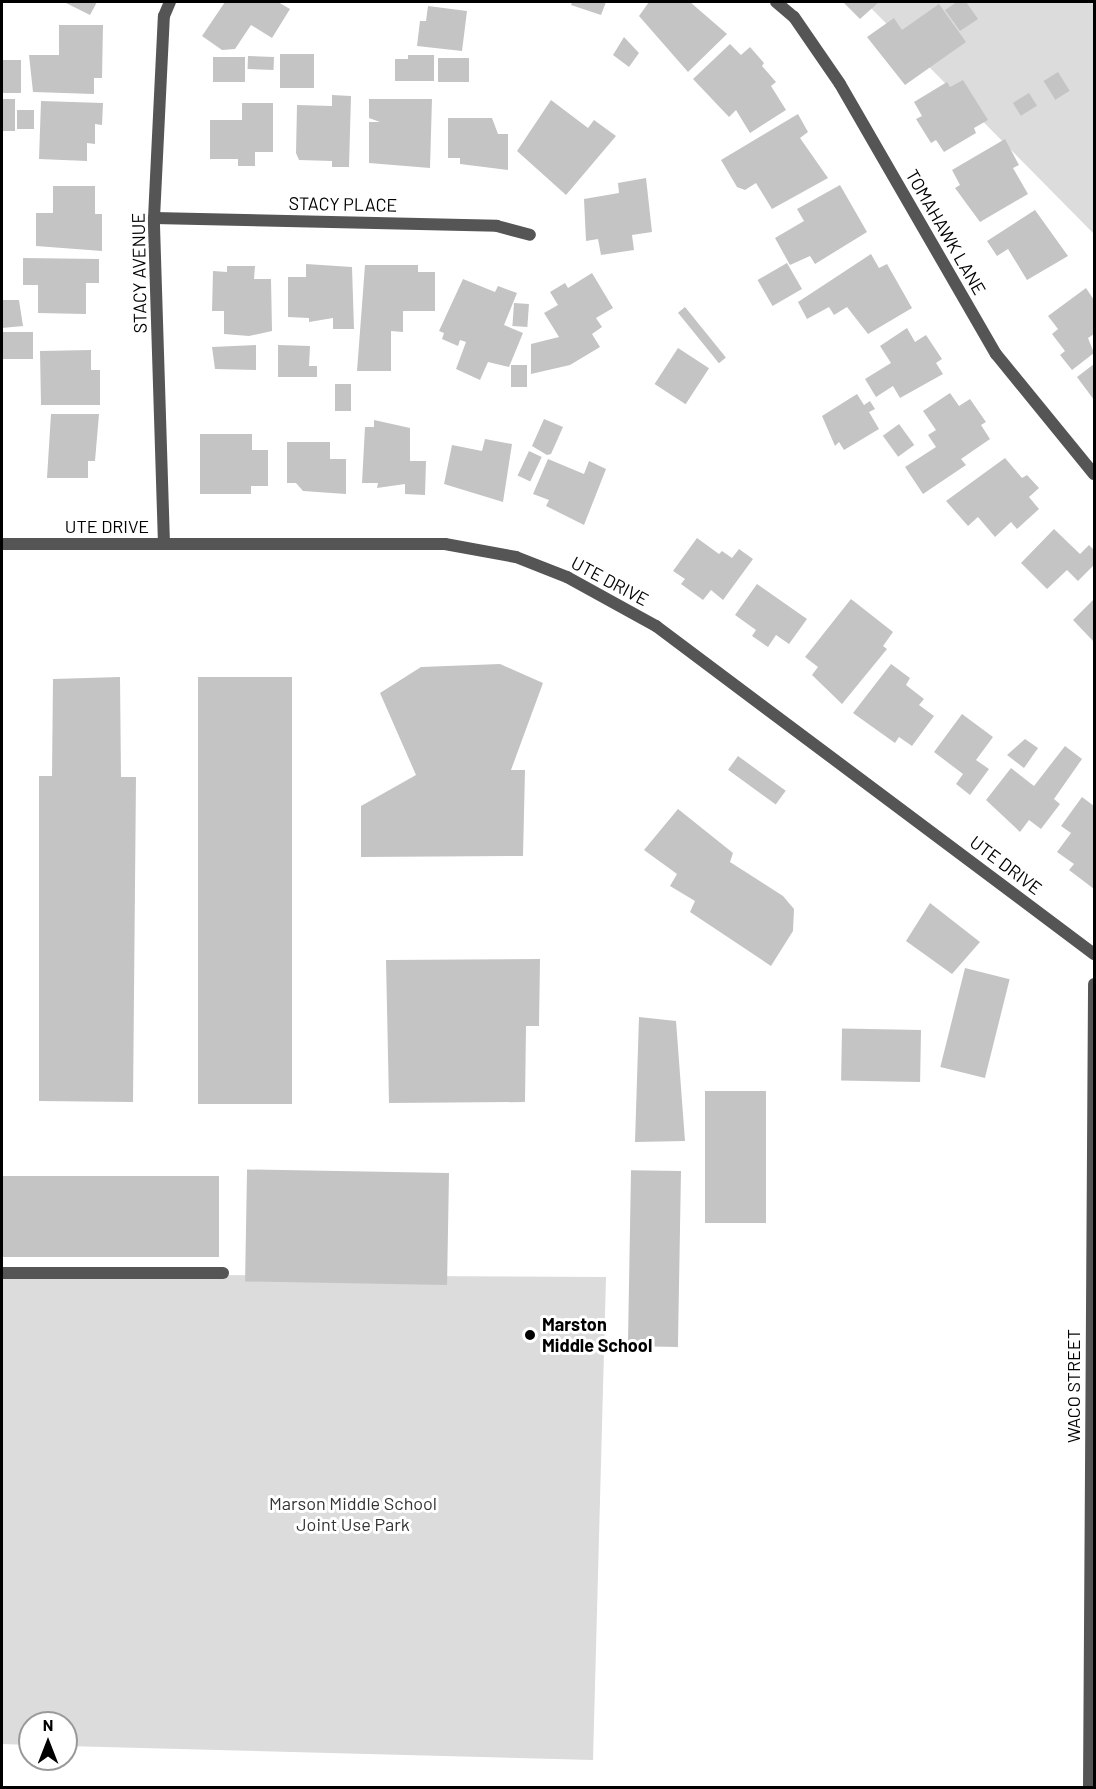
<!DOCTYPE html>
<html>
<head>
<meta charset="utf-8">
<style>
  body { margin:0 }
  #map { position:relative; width:1096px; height:1789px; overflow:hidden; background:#fff; font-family:Barlow,sans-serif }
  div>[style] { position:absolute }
  .green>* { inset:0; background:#dcdcdc }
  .building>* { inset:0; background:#c4c4c4; transform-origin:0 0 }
  .service>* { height:12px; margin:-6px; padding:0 6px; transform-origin:6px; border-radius:6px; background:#555 }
  .minor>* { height:12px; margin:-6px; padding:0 6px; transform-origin:6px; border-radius:6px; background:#555 }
  .tertiary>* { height:12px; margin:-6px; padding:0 6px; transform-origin:6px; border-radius:6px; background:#555 }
  .dots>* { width:16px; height:16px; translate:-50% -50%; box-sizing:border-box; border:3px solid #fff; border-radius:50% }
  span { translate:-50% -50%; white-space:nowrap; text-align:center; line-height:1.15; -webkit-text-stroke:6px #fff; paint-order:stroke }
  .street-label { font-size:18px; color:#000 }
  .poi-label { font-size:18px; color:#000; font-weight:700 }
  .left { translate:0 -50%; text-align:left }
  .park-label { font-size:18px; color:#333 }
  .frame { position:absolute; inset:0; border:3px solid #000; pointer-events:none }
  .north { position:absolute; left:18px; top:1711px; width:60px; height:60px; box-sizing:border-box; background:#fff; border:2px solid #999; border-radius:50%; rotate:0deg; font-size:16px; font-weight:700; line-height:24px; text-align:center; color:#000 }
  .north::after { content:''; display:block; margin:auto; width:21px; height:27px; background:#000; clip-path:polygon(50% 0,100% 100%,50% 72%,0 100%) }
</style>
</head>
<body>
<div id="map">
  <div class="green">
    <i style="clip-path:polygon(865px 2px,1094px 2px,1094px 234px)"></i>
    <i style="clip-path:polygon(2px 1274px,606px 1277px,593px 1760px,66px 1746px,66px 1723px,30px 1723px,30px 1745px,2px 1744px)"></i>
  </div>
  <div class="building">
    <i style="clip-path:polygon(64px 2px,97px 2px,90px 15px)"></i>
    <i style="clip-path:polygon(225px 2px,278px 2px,290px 9px,272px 38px,251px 25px,235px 49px,222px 50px,202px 36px)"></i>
    <i style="clip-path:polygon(572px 2px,606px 2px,601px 15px,571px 5px)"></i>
    <i style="clip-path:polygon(649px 2px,690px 2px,727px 34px,688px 72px,639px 16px)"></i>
    <i style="clip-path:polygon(843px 2px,879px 2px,860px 19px)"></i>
    <i style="clip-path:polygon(957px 2px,966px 2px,978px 19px,960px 31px,945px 10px)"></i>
    <i style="clip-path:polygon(939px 4px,966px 42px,905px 85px,867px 37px,894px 18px,902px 30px)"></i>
    <i style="clip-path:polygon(428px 6px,467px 11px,462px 51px,417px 46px,420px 21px,426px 21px)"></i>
    <i style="clip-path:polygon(59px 25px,103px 25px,102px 78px,94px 78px,94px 94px,33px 92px,29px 55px,59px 55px)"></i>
    <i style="clip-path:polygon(624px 37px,639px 53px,629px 67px,613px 55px)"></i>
    <i style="clip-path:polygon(730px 44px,741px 55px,750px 47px,764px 63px,762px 66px,776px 82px,771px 86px,786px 110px,750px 133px,736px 110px,729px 117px,693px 79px)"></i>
    <i style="left:280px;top:54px;width:34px;height:34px"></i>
    <i style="clip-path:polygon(408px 55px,434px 55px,434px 81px,395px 81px,395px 59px,408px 59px)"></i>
    <i style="left:248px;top:56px;width:26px;height:13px;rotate:2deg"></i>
    <i style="left:213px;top:57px;width:32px;height:25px"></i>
    <i style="left:438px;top:58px;width:31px;height:24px"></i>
    <i style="left:2px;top:60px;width:19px;height:33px"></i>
    <i style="left:1058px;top:72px;width:22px;height:17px;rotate:58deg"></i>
    <i style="clip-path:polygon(963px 80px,988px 120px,974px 128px,976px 133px,944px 152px,936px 140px,931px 143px,916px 119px,922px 116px,914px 102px,947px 82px,950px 87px)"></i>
    <i style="left:1029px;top:93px;width:15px;height:19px;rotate:58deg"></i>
    <i style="clip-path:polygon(332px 95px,351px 96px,349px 167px,332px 167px,332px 161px,299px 160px,296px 153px,297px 105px,332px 106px)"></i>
    <i style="left:2px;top:99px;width:13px;height:32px"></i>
    <i style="clip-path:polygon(369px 99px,432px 99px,430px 168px,369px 163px,369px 122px,380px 122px,369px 118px)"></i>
    <i style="clip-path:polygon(551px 100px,588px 128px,594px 120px,616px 136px,566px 195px,517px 151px)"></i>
    <i style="clip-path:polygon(41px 101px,103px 103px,102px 125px,95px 124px,95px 144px,87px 143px,87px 161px,39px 159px)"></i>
    <i style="clip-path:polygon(242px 103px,273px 103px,273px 152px,255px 152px,255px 166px,238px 166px,238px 159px,210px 159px,210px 120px,242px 120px)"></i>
    <i style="left:17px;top:110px;width:17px;height:19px"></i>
    <i style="clip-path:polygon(798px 114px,808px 132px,800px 138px,828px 178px,772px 209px,756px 183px,745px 190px,737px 187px,721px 160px)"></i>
    <i style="clip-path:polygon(448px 118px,492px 118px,498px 134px,508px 134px,508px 170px,460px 164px,460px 158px,448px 158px)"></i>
    <i style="clip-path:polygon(1005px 139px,1019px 165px,1013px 168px,1028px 194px,980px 222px,955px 188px,960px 185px,952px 170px)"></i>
    <i style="clip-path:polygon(646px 178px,652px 232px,632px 235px,634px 250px,601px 255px,598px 239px,586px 241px,584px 199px,619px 193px,618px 183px)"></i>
    <i style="clip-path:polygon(840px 185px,867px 232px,815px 264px,810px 256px,790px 265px,775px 238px,804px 221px,797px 209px)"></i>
    <i style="clip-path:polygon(53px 186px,95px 186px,95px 214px,102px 214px,102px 251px,36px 246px,36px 213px,53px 213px)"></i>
    <i style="clip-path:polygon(1035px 210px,1068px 256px,1027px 280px,1008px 249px,997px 256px,987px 241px)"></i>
    <i style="clip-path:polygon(871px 254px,879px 268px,887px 264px,912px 308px,868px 334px,847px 307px,834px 315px,829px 307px,807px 319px,798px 302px)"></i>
    <i style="clip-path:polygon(23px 258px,99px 259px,99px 283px,86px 283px,86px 314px,38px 313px,38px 285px,23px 285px)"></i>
    <i style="left:787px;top:263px;width:30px;height:34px;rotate:60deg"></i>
    <i style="clip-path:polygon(306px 264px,352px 267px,354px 329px,333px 329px,333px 318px,309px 322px,309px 318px,288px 317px,288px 277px,306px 277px)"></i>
    <i style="clip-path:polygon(365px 265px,418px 265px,418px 272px,435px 272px,435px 311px,403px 311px,403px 332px,391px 331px,391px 371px,357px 371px)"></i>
    <i style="clip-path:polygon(227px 266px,255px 266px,254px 279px,271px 279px,272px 331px,249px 336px,224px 334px,224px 311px,212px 311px,213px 271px,227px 272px)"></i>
    <i style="clip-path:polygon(592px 273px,613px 308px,596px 318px,602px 327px,592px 334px,600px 347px,570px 365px,531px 374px,531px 344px,559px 337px,544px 313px,558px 305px,550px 292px,565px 283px,568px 288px)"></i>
    <i style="clip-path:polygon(463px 279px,495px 292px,498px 286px,517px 293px,504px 325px,523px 333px,509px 367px,488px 362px,480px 380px,456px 369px,466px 342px,460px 340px,458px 346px,442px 339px,444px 333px,439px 331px)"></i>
    <i style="clip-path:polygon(1086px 288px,1094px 300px,1094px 334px,1088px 338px,1094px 353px,1072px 370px,1060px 355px,1065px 351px,1052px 334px,1058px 329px,1048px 316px)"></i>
    <i style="clip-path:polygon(2px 300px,19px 300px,23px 326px,2px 328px)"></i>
    <i style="left:514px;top:303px;width:15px;height:23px;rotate:4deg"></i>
    <i style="left:685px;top:307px;width:65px;height:9px;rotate:51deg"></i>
    <i style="clip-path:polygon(907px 328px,915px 342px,926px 335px,942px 359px,936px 363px,943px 374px,900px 398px,893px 386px,876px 397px,865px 379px,891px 363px,880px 346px)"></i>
    <i style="left:2px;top:332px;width:31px;height:27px"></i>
    <i style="clip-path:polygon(256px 345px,256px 370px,215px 369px,212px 347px)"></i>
    <i style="clip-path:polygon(278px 345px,310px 346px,309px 366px,317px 366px,317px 377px,278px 377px)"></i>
    <i style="left:678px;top:348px;width:37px;height:43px;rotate:33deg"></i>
    <i style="clip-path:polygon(91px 350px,91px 370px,100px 370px,100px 405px,41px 405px,40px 351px)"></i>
    <i style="clip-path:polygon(1094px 364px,1094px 400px,1077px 377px)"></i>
    <i style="left:511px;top:365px;width:16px;height:22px"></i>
    <i style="left:335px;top:384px;width:16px;height:27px"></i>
    <i style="clip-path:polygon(950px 393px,959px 406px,970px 399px,986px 422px,981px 425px,990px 439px,961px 459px,966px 465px,923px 494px,905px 467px,936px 447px,928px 435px,936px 430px,923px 411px)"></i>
    <i style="clip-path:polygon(857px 394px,864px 405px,870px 401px,875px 409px,869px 412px,879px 429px,844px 450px,839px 442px,835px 446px,822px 416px)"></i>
    <i style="clip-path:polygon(51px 414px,99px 414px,95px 461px,88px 461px,88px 478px,47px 478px)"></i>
    <i style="clip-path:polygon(544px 419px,563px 427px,551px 454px,547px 455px,532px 446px)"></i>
    <i style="clip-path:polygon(374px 420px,410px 428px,410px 461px,426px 461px,425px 495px,405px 494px,405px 484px,377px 488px,378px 483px,362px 483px,365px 427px,374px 427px)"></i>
    <i style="left:899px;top:424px;width:26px;height:20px;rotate:54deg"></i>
    <i style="clip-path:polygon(200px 434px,252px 434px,252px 450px,268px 450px,268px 486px,251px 486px,251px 494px,200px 494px)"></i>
    <i style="clip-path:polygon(485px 439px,512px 444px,503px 502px,444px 484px,452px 445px,482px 451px)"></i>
    <i style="clip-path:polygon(287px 442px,330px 442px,330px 459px,346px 459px,346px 494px,303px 491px,296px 483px,287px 483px)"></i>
    <i style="left:529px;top:451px;width:14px;height:27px;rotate:25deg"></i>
    <i style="clip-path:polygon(1005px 458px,1022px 478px,1027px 475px,1039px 488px,1029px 497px,1039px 509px,1017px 529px,1011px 522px,995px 537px,978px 517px,968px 526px,946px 501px)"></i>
    <i style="clip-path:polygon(548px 459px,584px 474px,589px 461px,606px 469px,584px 525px,546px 506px,549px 500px,533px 494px)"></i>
    <i style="clip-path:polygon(1054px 529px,1080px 554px,1089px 545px,1094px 550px,1094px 565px,1078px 581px,1067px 570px,1047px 589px,1021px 563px)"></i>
    <i style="clip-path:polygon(697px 538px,719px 554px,722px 551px,732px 558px,739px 549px,753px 559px,723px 600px,711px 590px,703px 600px,681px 584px,685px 579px,673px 571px)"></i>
    <i style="clip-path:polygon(757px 584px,807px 619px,789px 644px,776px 635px,768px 647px,752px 636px,756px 630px,735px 615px)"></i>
    <i style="clip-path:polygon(851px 599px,893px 632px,883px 646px,887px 649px,842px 704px,812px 675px,818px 667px,805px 657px)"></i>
    <i style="clip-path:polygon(1094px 599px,1094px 642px,1073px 620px)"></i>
    <i style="clip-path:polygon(500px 664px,543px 683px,511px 770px,525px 770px,523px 856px,361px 857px,361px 806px,416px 775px,380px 693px,421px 667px)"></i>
    <i style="clip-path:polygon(891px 664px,910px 678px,906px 685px,924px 699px,919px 705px,934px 716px,912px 746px,899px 737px,895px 743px,853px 713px)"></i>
    <i style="clip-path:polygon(120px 677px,121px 777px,136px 777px,133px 1102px,39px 1101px,39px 776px,52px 776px,53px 679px)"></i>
    <i style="left:292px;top:677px;width:427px;height:94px;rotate:90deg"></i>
    <i style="clip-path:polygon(962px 714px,993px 737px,976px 760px,989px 769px,970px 795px,956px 784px,963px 774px,934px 752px)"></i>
    <i style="clip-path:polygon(1025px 739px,1038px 748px,1024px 768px,1007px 755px)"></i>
    <i style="clip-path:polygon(1065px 746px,1082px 759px,1054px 799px,1060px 804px,1041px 829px,1029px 820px,1020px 832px,986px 800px,1011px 768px,1034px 786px)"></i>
    <i style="left:738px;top:756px;width:59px;height:17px;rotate:36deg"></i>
    <i style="clip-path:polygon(1082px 797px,1094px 806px,1094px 889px,1069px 870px,1074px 864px,1057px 852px,1071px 833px,1061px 826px)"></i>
    <i style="clip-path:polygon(678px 809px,733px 853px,730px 862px,783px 896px,794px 909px,793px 931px,771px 966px,690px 912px,695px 901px,670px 886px,677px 874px,644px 850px)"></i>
    <i style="clip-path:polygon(930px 903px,980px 942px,952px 974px,906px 941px)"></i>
    <i style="clip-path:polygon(540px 959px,539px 1026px,526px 1026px,525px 1102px,389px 1103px,386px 960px)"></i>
    <i style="left:965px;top:968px;width:46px;height:102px;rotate:14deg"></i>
    <i style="clip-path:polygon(639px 1017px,676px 1021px,685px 1141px,635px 1142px)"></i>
    <i style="left:921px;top:1030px;width:52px;height:79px;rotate:91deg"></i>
    <i style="left:705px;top:1091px;width:61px;height:132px"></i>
    <i style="left:681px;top:1171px;width:176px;height:50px;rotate:91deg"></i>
    <i style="left:449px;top:1173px;width:112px;height:202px;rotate:91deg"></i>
    <i style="left:2px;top:1176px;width:217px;height:81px"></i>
  </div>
  <div class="service">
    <i style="left:2px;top:1273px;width:221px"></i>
  </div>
  <div class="minor">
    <i style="left:776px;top:2px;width:23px;rotate:40deg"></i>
    <i style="left:794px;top:17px;width:81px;rotate:55.5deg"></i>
    <i style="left:840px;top:84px;width:312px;rotate:60deg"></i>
    <i style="left:996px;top:354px;width:155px;rotate:50.8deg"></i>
    <i style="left:154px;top:218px;width:343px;rotate:1.3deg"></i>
    <i style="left:497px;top:226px;width:34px;rotate:15deg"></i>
    <i style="left:164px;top:544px;width:326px;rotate:-91.8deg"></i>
    <i style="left:154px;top:218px;width:202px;rotate:-87.2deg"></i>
    <i style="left:164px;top:16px;width:15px;rotate:-67deg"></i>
    <i style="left:1089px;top:1788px;width:804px;rotate:-89.64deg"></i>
  </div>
  <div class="tertiary">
    <i style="left:2px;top:544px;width:443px"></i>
    <i style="left:445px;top:544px;width:72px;rotate:10.4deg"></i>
    <i style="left:516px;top:557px;width:55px;rotate:21.4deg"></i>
    <i style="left:567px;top:577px;width:102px;rotate:28.8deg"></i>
    <i style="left:656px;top:626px;width:547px;rotate:36.83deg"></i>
  </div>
  <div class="dots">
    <i style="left:530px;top:1335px;background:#000"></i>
  </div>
  <div class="street-label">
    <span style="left:343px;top:204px;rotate:1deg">STACY PLACE</span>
    <span style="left:946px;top:232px;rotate:60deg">TOMAHAWK LANE</span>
    <span style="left:139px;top:273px;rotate:-91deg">STACY AVENUE</span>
    <span style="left:107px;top:526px">UTE DRIVE</span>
    <span style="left:610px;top:581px;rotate:28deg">UTE DRIVE</span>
    <span style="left:1006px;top:865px;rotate:37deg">UTE DRIVE</span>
    <span style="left:1073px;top:1386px;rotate:-90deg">WACO STREET</span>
  </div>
  <div class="poi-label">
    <span class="left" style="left:542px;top:1335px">Marston<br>Middle School</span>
  </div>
  <div class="park-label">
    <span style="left:353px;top:1514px">Marson Middle School<br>Joint Use Park</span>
  </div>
  <div class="frame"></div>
  <div class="north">N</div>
</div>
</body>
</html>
